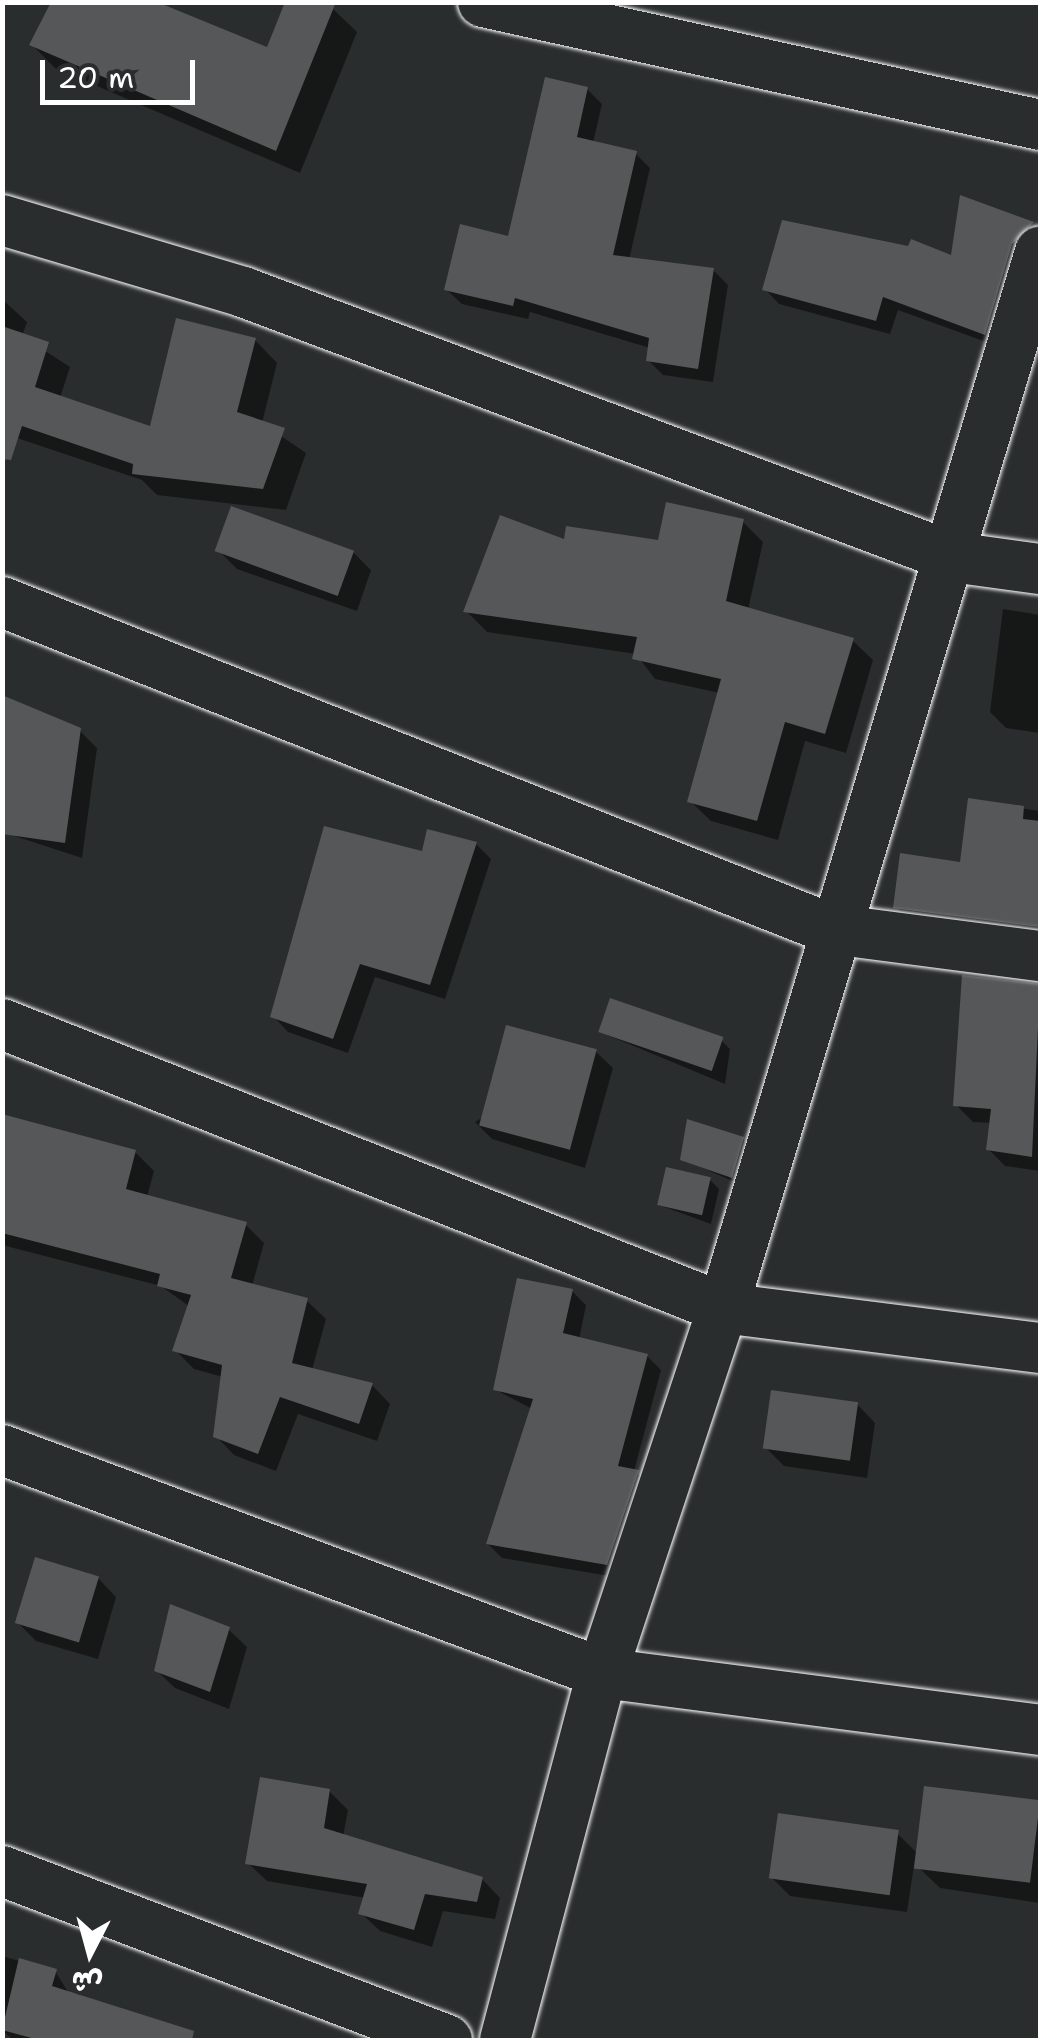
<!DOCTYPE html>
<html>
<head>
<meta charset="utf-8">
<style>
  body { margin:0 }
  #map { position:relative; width:1043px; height:2043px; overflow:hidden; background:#2a2d2e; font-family:"Shantell Sans","Playpen Sans Arabic",sans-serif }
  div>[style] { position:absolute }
  .shadow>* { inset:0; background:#0007 }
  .building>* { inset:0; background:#555758; transform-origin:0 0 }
  .roads { filter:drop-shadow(0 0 2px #fff) drop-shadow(0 0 2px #fff) }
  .minor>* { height:50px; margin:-25px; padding:0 25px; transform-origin:25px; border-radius:25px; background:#2a2d2e }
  span { translate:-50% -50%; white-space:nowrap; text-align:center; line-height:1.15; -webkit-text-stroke:8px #2a2d2e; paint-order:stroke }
  .frame { position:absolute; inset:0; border:5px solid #fff; pointer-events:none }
  .north { position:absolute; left:40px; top:1903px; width:100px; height:100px; -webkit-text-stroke:8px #2a2d2e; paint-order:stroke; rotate:186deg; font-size:28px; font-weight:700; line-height:40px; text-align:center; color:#fff }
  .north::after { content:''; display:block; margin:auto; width:35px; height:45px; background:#fff; clip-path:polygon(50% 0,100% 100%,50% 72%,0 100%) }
  .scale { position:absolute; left:40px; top:60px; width:155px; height:45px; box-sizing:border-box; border:5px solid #fff; border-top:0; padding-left:12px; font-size:30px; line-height:35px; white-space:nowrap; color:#fff; -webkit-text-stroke:8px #2a2d2e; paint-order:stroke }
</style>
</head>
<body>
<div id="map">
  <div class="shadow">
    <i style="clip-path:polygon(333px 9px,357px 32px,300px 173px,55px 68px,32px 45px,269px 50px)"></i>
    <i style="clip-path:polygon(587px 89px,602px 104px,593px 143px,635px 153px,650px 168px,629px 260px,713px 270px,728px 285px,713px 382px,663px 375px,648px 360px,650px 348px,530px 312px,528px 319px,462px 304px,447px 290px,510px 239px)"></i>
    <i style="clip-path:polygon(962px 199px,1040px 232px,1000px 347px,898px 310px,890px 334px,779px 304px,765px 289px,953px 258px)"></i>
    <i style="clip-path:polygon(2px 299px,27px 322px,22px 336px,70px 367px,60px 398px,152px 429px,255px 340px,277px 363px,262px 423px,306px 453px,286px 510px,157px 495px,142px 480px,2px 433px)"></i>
    <i style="clip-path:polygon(742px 521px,763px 542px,748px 610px,852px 640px,873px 660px,846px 753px,805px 741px,778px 840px,711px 821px,690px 801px,720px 693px,655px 679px,636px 654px,487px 632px,466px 611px,566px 543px,660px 542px)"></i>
    <i style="clip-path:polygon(219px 551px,353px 552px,371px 570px,357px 611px,237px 569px)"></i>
    <i style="clip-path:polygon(1003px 609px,1040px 615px,1040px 733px,1006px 728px,990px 712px)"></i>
    <i style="clip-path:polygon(80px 731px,97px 748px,82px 858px,2px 832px)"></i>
    <i style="clip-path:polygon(970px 801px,1040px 811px,1040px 946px,913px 924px,896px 907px,962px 865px)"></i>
    <i style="clip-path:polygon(476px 844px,491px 859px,445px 999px,375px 977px,348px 1053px,288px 1032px,273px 1016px,424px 854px)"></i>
    <i style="clip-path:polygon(964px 978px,1040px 985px,1040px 1171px,1005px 1166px,988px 1149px,992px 1123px,973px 1122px,956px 1105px)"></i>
    <i style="clip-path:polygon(600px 1032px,721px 1040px,730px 1049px,725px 1084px)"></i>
    <i style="clip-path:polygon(595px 1051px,613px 1068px,585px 1168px,492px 1139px,475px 1122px)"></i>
    <i style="clip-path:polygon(2px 1117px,135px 1152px,154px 1171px,147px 1197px,245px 1224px,264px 1243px,252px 1286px,307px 1301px,326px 1319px,312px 1370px,372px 1385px,390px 1404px,377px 1441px,298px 1414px,276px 1471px,234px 1455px,216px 1436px,230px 1379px,194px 1369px,175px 1350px,190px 1307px,161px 1286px,2px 1245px)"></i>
    <i style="clip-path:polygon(743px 1139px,752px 1148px,741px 1185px,683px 1159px)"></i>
    <i style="clip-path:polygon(710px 1180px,719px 1189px,711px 1224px,659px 1205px)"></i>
    <i style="clip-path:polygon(572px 1291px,586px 1305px,579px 1340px,647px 1356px,661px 1370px,634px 1471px,652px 1486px,621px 1578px,502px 1558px,488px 1544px,532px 1409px,496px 1390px)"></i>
    <i style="clip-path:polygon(857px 1404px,875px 1423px,867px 1478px,784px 1466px,765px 1447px)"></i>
    <i style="clip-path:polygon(98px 1578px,116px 1597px,98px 1659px,36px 1641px,18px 1623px)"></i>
    <i style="clip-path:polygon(228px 1629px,247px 1647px,229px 1709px,175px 1688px,156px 1670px)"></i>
    <i style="clip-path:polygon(926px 1789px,1040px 1803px,1040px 1903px,940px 1888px,919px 1868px)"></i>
    <i style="clip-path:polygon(329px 1791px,348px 1810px,343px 1837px,482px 1879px,500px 1898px,495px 1919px,443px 1911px,432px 1947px,380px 1931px,361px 1913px,366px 1898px,267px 1881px,248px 1863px)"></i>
    <i style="clip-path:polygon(897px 1833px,916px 1852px,907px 1912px,790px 1896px,771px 1877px)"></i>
    <i style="clip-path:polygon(2px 1956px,55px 1971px,70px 1995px,165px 2040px,13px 2040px,2px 2030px)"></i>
  </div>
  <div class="building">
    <i style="clip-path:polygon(51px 2px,157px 2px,267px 47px,285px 2px,336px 2px,276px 151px,29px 45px)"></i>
    <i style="clip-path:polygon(545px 77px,588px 87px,577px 137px,637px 151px,613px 255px,714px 268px,698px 369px,646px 361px,649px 338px,515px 298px,513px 306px,444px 290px,460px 224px,508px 236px)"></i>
    <i style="clip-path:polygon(960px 195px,1034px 222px,1012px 244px,985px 335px,883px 297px,876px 321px,762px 290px,782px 220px,908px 246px,911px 239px,951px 255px)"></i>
    <i style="clip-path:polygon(176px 318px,256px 338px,237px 412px,285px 428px,263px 489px,132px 474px,133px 464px,22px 426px,11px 460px,2px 459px,2px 326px,49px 342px,35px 387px,150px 426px)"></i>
    <i style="clip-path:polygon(666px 502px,744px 519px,726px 601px,854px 638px,825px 734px,785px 722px,757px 821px,687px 802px,721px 679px,632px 659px,637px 637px,463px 612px,500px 515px,564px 539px,566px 526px,658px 540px)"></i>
    <i style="left:231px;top:506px;width:131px;height:48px;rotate:20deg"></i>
    <i style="clip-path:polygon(2px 695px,81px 728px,65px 843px,2px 834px)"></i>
    <i style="clip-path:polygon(968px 798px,1024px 806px,1023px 819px,1040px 821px,1040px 927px,893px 908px,900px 853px,960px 862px)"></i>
    <i style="clip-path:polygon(324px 826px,422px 851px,427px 829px,477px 842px,430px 985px,360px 964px,333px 1039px,270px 1017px)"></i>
    <i style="clip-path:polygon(962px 975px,1040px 984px,1032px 1157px,986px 1150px,991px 1109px,953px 1106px)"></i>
    <i style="left:610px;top:998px;width:120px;height:36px;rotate:19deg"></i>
    <i style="left:506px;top:1025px;width:94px;height:104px;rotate:15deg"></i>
    <i style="clip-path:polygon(2px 1114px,136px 1150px,126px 1189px,247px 1222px,231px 1278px,308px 1298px,292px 1363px,373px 1383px,359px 1424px,280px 1397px,258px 1454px,213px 1437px,222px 1365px,172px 1351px,191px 1295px,157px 1286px,160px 1274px,2px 1233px)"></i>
    <i style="clip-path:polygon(687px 1119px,744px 1137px,732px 1178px,680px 1160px)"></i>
    <i style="left:666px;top:1167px;width:46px;height:39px;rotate:13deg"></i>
    <i style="clip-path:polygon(517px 1278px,573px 1289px,563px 1333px,648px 1354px,618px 1466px,639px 1470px,607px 1565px,486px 1544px,533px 1399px,493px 1390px)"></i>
    <i style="left:771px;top:1390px;width:88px;height:59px;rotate:8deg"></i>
    <i style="left:35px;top:1557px;width:67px;height:69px;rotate:17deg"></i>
    <i style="clip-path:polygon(170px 1604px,230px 1627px,210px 1692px,154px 1671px)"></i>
    <i style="clip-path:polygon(260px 1777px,330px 1789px,324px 1828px,483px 1877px,477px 1902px,425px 1894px,414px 1930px,358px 1914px,367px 1884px,245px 1864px)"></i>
    <i style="left:924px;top:1786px;width:117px;height:83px;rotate:7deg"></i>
    <i style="left:778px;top:1813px;width:122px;height:66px;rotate:8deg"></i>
    <i style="clip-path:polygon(19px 1958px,57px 1969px,52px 1986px,194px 2031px,192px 2040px,39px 2040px,2px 2030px)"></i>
  </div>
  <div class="roads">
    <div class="minor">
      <i style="left:483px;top:2px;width:570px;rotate:12.45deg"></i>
      <i style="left:2px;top:220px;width:252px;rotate:16.6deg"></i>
      <i style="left:243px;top:292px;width:757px;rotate:20.49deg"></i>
      <i style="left:952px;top:557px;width:89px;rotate:7.8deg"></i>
      <i style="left:2px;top:602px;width:891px;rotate:21.53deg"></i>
      <i style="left:831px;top:929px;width:211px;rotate:7.4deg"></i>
      <i style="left:2px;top:1024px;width:775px;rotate:21.5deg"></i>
      <i style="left:723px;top:1308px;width:320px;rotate:7.2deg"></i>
      <i style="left:2px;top:1450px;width:640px;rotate:20.39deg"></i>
      <i style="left:602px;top:1673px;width:442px;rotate:7.4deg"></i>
      <i style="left:2px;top:1871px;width:476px;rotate:20.8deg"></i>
      <i style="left:505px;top:2040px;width:380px;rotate:-75.2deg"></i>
      <i style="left:602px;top:1673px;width:385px;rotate:-71.7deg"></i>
      <i style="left:723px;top:1308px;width:1103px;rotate:-73.29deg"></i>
    </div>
  </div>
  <div class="frame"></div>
  <div class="north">ش</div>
  <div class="scale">20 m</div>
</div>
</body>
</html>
